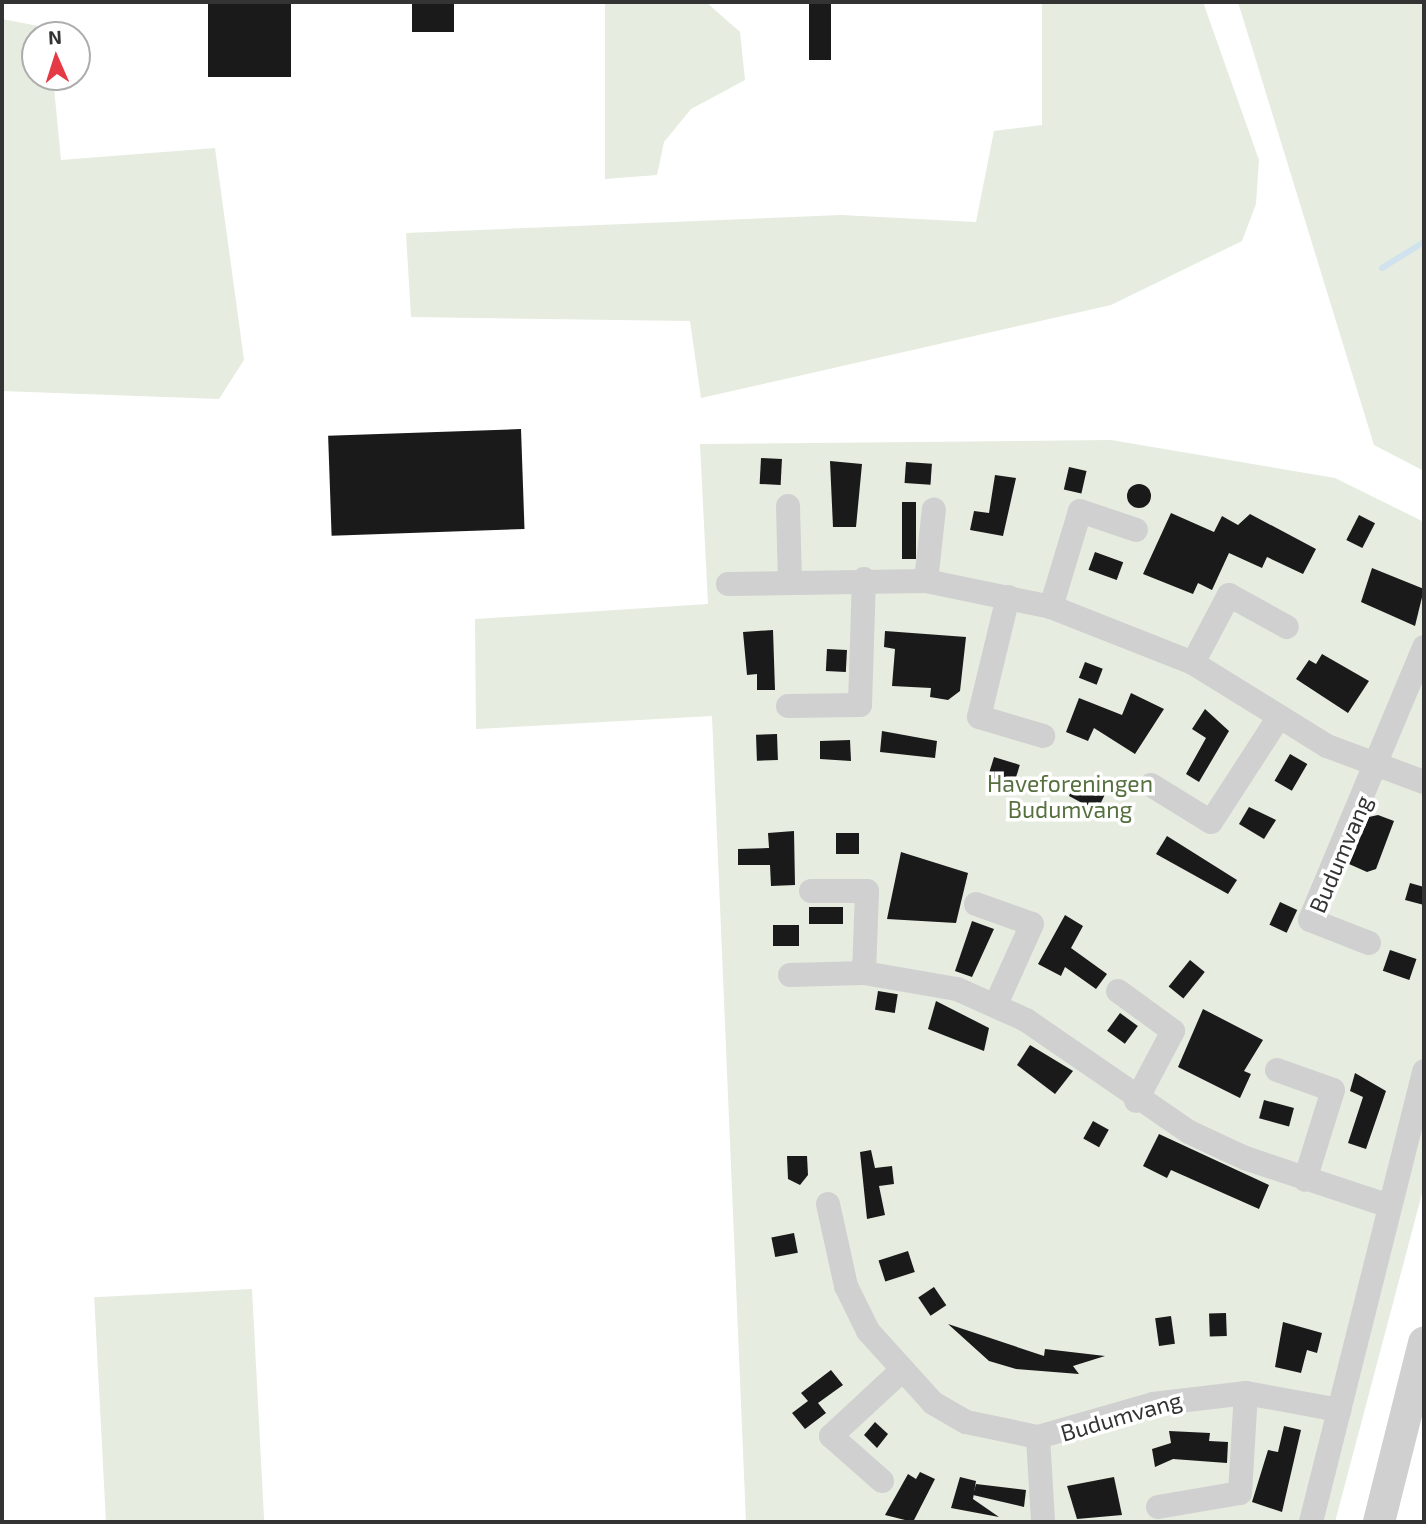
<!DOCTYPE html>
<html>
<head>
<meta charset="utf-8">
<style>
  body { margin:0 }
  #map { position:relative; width:1426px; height:1524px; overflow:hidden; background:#fff; font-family:"Exo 2",sans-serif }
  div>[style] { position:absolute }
  .green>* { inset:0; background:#e6ecdf; transform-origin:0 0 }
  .stream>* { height:6px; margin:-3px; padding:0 3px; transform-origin:3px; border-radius:3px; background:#cfe2ee }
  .building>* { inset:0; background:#1a1a1a; transform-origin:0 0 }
  .round { border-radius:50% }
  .minor>* { height:24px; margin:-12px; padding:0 12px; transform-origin:12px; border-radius:12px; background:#d0d0d0 }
  .tertiary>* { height:32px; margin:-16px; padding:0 16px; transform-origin:16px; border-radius:16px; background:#d0d0d0 }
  span { translate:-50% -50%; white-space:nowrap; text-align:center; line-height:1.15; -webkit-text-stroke:7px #fff; paint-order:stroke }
  .park-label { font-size:23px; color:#56703f }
  .street-label { font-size:23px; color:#333 }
  .frame { position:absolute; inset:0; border:4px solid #333; pointer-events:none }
  .north { position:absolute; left:21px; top:21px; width:70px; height:70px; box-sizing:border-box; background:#fff; border:2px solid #adadad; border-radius:50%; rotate:357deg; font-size:19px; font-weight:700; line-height:28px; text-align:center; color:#333 }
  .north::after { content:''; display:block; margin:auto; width:24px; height:32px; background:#e63946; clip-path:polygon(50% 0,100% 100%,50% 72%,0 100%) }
</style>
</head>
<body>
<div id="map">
  <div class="green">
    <i style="clip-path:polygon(605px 2px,706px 2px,740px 32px,745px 80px,691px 109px,664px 142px,657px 175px,605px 179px)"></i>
    <i style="clip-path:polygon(1042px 2px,1203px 2px,1259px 160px,1256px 204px,1242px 241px,1111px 305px,701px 398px,690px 321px,411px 317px,406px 233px,841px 215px,976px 222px,994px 131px,1042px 125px)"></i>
    <i style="clip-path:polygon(1238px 2px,1424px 2px,1424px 471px,1374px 445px)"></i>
    <i style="clip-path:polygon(2px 19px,49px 28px,50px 35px,35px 35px,35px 77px,53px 77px,61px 160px,215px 148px,244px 360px,219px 399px,2px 391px)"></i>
    <i style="clip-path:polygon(1111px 440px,1335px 478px,1424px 522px,1424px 1186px,1335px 1522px,746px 1522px,712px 716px,476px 729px,475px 619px,708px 604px,700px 444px)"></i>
    <i style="left:252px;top:1289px;width:233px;height:158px;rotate:87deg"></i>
  </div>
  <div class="stream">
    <i style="left:1382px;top:268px;width:49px;rotate:-31.8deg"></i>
  </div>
  <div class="building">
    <i style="left:208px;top:2px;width:83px;height:75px"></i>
    <i style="left:412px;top:2px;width:42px;height:30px"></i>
    <i style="left:809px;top:3px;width:22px;height:57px"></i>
    <i style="left:521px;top:429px;width:100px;height:193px;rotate:88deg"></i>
    <i style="left:761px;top:458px;width:21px;height:26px;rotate:3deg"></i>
    <i style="clip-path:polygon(830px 461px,862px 464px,856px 527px,833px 527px)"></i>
    <i style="left:906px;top:462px;width:26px;height:21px;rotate:4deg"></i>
    <i style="left:1069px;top:467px;width:18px;height:23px;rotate:13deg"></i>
    <i style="clip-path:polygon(995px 475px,1016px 478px,1003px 536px,970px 530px,974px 511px,989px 513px)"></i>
    <i class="round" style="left:1127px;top:484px;width:24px;height:24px"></i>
    <i style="left:902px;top:502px;width:14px;height:57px"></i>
    <i style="clip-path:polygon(1171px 513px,1214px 532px,1222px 516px,1238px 525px,1250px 514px,1316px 549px,1303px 574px,1267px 557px,1262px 568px,1229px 553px,1212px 590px,1198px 583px,1193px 594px,1143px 574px)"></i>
    <i style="left:1359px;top:515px;width:18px;height:28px;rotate:27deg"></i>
    <i style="left:1095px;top:552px;width:30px;height:19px;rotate:20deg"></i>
    <i style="clip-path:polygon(1372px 568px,1424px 589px,1415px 626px,1361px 602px)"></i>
    <i style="clip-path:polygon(773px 630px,775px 690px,757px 690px,757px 674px,747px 675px,743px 632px)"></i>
    <i style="clip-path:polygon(885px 631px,966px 637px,960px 691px,948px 700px,930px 697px,931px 688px,892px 686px,895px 649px,884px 647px)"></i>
    <i style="left:827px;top:649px;width:20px;height:22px;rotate:3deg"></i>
    <i style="clip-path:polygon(1322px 654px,1369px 681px,1348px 713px,1296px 679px,1309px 660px,1316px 664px)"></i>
    <i style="left:1085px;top:662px;width:19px;height:17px;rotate:21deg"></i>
    <i style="clip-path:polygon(1131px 693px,1164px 709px,1135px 754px,1094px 728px,1088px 741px,1066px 732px,1079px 698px,1122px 715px)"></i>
    <i style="clip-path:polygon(1205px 709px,1229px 731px,1199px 782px,1186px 774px,1206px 738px,1192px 729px)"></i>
    <i style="clip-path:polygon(882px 731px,937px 741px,935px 758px,880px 752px)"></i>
    <i style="left:777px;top:734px;width:26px;height:21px;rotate:88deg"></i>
    <i style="clip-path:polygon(850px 740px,851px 761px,820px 759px,820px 741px)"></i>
    <i style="left:1290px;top:754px;width:20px;height:31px;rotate:30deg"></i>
    <i style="left:994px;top:757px;width:27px;height:25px;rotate:17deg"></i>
    <i style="clip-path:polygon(1076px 780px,1107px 790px,1097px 811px,1069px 796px)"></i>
    <i style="clip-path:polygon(1249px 807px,1276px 820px,1264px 839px,1239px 824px)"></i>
    <i style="clip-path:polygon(1378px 815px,1394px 821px,1376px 869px,1367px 872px,1349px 864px,1369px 817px)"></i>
    <i style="clip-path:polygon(794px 831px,795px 885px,771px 886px,770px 865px,738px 865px,738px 849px,769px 848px,768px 833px)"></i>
    <i style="left:836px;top:833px;width:23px;height:21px"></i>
    <i style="clip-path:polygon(1167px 836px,1237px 880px,1228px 894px,1156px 854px)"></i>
    <i style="clip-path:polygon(901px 852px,968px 873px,956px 923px,887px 919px)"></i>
    <i style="clip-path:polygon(1410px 883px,1424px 887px,1424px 905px,1405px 900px)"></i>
    <i style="left:1280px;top:902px;width:19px;height:25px;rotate:25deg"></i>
    <i style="left:809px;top:907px;width:34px;height:17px"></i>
    <i style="clip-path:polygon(1065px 915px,1083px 926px,1071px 948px,1107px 974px,1096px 989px,1065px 967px,1061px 976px,1038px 964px)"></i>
    <i style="clip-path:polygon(972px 921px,994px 929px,972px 977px,955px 971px)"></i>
    <i style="left:773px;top:925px;width:26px;height:21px"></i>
    <i style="left:1390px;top:950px;width:28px;height:22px;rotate:19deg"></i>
    <i style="left:1190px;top:960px;width:19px;height:34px;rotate:39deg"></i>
    <i style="left:878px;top:991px;width:20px;height:19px;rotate:9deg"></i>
    <i style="clip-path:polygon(936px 1001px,989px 1028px,984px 1051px,928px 1029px)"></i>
    <i style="clip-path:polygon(1203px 1009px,1263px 1040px,1244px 1071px,1251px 1074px,1240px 1098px,1178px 1067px)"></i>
    <i style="left:1120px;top:1013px;width:22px;height:22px;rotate:36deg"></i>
    <i style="clip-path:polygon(1030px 1045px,1073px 1071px,1055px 1094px,1017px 1065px)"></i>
    <i style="clip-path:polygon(1355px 1073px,1386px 1091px,1366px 1149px,1348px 1143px,1363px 1097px,1350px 1091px)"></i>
    <i style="left:1264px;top:1100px;width:31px;height:19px;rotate:15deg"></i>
    <i style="left:1093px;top:1121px;width:18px;height:20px;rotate:29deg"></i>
    <i style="clip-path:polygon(1159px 1134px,1269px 1185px,1259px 1209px,1171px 1170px,1167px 1178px,1143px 1166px)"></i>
    <i style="clip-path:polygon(871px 1150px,875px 1168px,892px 1166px,894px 1184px,879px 1186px,885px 1215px,867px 1219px,860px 1152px)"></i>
    <i style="clip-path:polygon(787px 1156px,807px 1156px,808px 1175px,800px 1185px,788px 1179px)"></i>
    <i style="left:794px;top:1233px;width:20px;height:23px;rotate:79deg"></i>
    <i style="left:908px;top:1251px;width:22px;height:31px;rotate:72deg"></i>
    <i style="left:934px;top:1287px;width:22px;height:19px;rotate:56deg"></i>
    <i style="left:1226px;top:1313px;width:23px;height:17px;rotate:88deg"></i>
    <i style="left:1171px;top:1316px;width:28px;height:16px;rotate:82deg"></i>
    <i style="clip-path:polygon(1283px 1322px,1322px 1333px,1317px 1353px,1307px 1350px,1301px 1373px,1275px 1367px)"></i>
    <i style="clip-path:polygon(948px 1324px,1044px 1356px,1045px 1349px,1105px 1356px,1073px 1366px,1079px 1374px,1016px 1369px,989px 1361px)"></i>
    <i style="clip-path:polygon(831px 1370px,843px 1385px,818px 1403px,826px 1413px,805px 1429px,792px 1413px,808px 1401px,801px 1393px)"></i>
    <i style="clip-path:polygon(875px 1422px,888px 1434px,877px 1448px,864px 1435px)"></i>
    <i style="clip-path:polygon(1284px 1426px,1301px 1430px,1282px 1512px,1252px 1502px,1268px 1450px,1278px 1452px)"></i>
    <i style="clip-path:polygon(1169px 1431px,1210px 1433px,1209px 1441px,1228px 1442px,1227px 1463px,1173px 1459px,1155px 1467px,1152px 1449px,1171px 1443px)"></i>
    <i style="clip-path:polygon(920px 1472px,935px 1479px,913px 1522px,885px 1515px,908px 1474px,916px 1479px)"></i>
    <i style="clip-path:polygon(960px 1477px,976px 1481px,973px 1499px,999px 1517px,951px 1508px)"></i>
    <i style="clip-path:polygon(1114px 1477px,1122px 1515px,1077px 1519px,1067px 1486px)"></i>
    <i style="clip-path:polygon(976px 1484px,1026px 1490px,1024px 1507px,973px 1495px)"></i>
  </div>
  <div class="minor">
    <i style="left:788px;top:506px;width:75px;rotate:88.5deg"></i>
    <i style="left:926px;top:581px;width:72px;rotate:-83.7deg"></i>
    <i style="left:728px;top:584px;width:198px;rotate:-0.9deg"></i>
    <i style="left:926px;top:581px;width:128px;rotate:11.7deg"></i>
    <i style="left:1051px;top:607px;width:153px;rotate:21.5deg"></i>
    <i style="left:1193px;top:663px;width:158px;rotate:31.8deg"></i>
    <i style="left:1327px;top:746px;width:103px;rotate:20.4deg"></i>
    <i style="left:1008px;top:597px;width:123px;rotate:103.6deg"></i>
    <i style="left:979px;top:717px;width:67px;rotate:16.5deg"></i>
    <i style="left:1051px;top:607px;width:100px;rotate:-73.2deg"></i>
    <i style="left:1080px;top:511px;width:59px;rotate:18.7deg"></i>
    <i style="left:1193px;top:663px;width:77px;rotate:-62.1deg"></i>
    <i style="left:1229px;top:595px;width:66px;rotate:28.9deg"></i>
    <i style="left:788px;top:706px;width:72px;rotate:-0.8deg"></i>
    <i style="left:860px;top:705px;width:126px;rotate:-88.2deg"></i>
    <i style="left:1151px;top:785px;width:70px;rotate:31.7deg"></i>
    <i style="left:1211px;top:822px;width:125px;rotate:-57.1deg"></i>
    <i style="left:811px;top:891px;width:56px"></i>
    <i style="left:867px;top:891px;width:82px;rotate:92.1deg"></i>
    <i style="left:976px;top:904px;width:59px;rotate:19.7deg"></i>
    <i style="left:1032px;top:924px;width:88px;rotate:114.2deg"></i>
    <i style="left:1369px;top:943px;width:63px;rotate:-158.7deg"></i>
    <i style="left:1310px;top:920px;width:296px;rotate:-67.3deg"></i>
    <i style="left:790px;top:975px;width:74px;rotate:-1.5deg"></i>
    <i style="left:864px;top:973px;width:94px;rotate:9.8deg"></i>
    <i style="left:957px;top:989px;width:76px;rotate:24.2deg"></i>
    <i style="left:1026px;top:1020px;width:198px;rotate:34.5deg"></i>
    <i style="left:1189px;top:1132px;width:62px;rotate:24.9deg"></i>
    <i style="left:1245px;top:1158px;width:152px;rotate:18.4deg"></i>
    <i style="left:1118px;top:991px;width:68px;rotate:36deg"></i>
    <i style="left:1173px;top:1031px;width:79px;rotate:117.9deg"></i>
    <i style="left:1277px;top:1070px;width:59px;rotate:19.7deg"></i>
    <i style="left:1333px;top:1090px;width:94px;rotate:107.3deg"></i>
    <i style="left:828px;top:1204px;width:84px;rotate:77.6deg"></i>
    <i style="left:846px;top:1286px;width:50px;rotate:63.9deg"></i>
    <i style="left:868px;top:1331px;width:97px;rotate:47.9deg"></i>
    <i style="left:933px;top:1403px;width:38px;rotate:30deg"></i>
    <i style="left:966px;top:1422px;width:74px;rotate:11.8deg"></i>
    <i style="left:1038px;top:1437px;width:120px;rotate:-16deg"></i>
    <i style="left:1153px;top:1404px;width:94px;rotate:-6.7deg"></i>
    <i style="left:1246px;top:1393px;width:95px;rotate:10.4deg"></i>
    <i style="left:1038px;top:1437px;width:85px;rotate:86.6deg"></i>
    <i style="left:882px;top:1481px;width:68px;rotate:-138.6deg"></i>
    <i style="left:831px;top:1436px;width:94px;rotate:-42.8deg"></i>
    <i style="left:1158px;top:1507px;width:83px;rotate:-9.7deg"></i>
    <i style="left:1240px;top:1493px;width:100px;rotate:-86.6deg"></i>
    <i style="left:1311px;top:1522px;width:465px;rotate:-75.9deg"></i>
  </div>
  <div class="tertiary">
    <i style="left:1379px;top:1522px;width:185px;rotate:-75.9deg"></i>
  </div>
  <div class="park-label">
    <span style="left:1070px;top:796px">Haveforeningen<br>Budumvang</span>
  </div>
  <div class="street-label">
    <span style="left:1340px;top:854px;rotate:-67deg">Budumvang</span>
    <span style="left:1121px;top:1416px;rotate:-16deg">Budumvang</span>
  </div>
  <div class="frame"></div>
  <div class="north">N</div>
</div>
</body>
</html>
